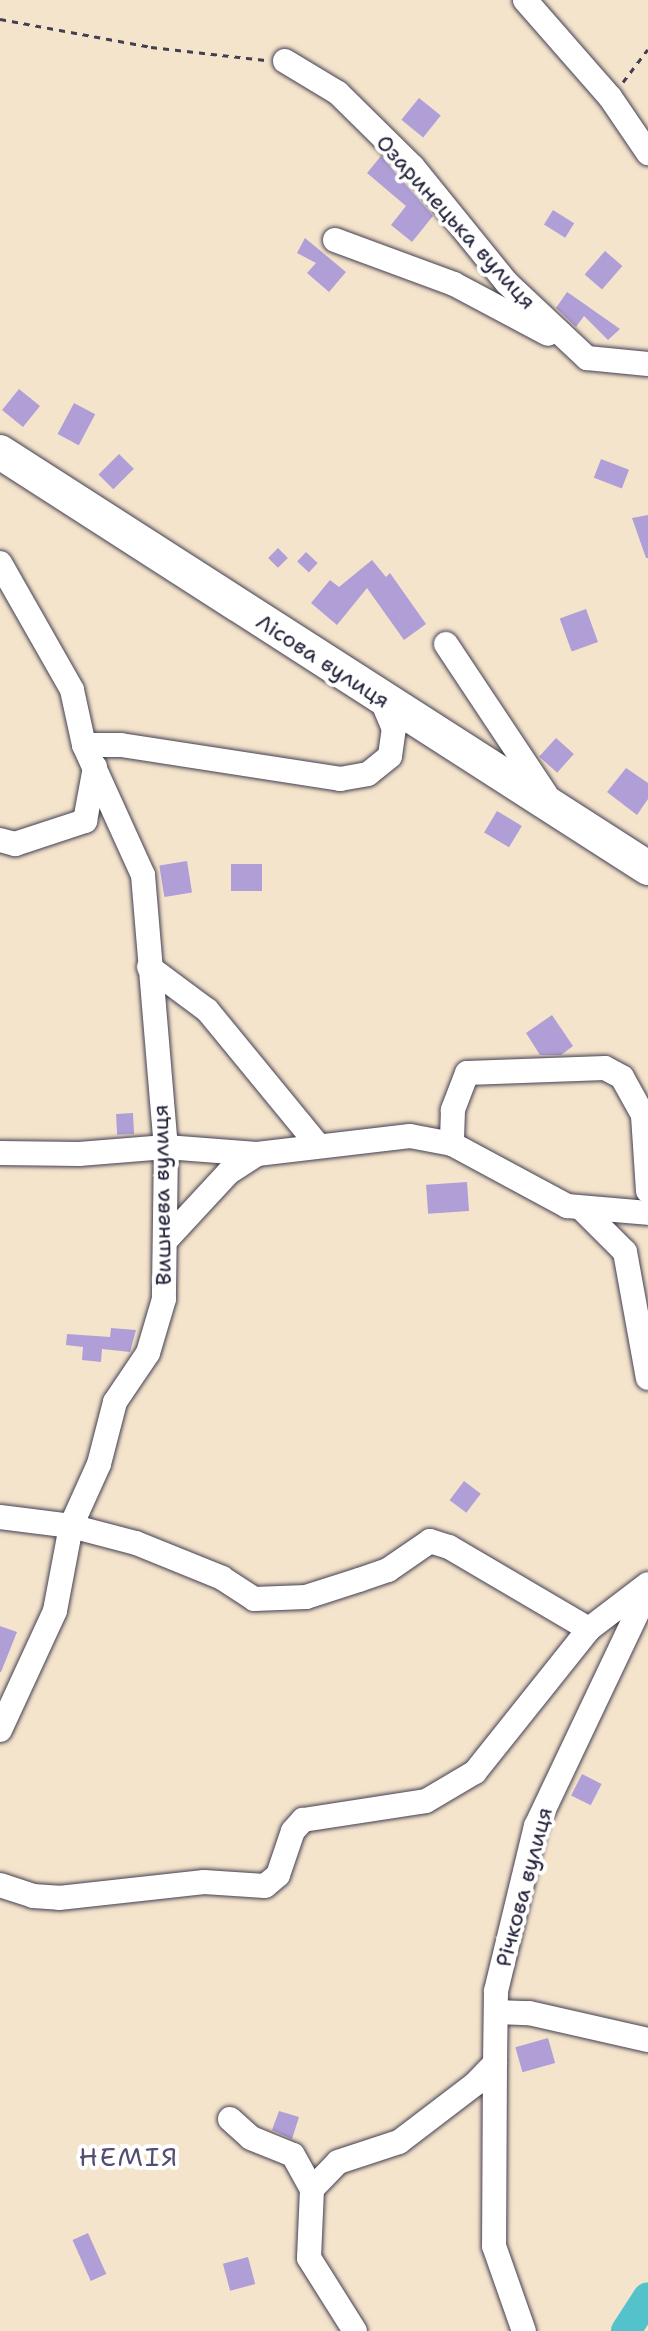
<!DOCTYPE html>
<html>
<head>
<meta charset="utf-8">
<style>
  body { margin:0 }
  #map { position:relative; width:648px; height:2331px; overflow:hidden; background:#f5e4cc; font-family:"Shantell Sans",sans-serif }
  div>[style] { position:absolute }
  .river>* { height:30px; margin:-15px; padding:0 15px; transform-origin:15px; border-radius:15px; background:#54c2ca }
  .building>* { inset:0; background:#b09ed7; transform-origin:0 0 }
  .path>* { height:3px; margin-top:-1.5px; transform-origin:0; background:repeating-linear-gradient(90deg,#423f51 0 6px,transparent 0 12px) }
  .roads { filter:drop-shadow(0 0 2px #423f51) drop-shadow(0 0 2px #423f51) }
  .minor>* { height:24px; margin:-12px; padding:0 12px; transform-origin:12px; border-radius:12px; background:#fff }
  .highway>* { height:34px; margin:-17px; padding:0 17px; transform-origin:17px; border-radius:17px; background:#fff }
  span { translate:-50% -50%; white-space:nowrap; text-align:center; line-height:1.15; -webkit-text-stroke:8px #fff; paint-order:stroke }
  .street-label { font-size:22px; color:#22223b }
  .quarter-label { font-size:26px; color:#544d72; letter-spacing:2px }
</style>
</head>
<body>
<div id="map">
  <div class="river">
    <i style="left:626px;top:2331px;width:40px;rotate:-57.1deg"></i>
  </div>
  <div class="building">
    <i style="left:419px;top:98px;width:28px;height:28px;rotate:39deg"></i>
    <i style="clip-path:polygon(381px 156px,433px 216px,412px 242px,391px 225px,406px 206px,367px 173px)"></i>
    <i style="left:553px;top:210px;width:25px;height:17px;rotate:32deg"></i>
    <i style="clip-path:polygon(305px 238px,346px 272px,329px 292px,307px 273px,316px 263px,297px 253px)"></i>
    <i style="left:605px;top:251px;width:23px;height:31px;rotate:41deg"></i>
    <i style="clip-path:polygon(567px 292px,573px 296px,620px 329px,608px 340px,584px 316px,576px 327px,556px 308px)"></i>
    <i style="left:19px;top:389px;width:27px;height:27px;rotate:39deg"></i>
    <i style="left:74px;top:403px;width:24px;height:35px;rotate:28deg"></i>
    <i style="left:119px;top:454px;width:21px;height:29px;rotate:45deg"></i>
    <i style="left:601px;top:459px;width:30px;height:20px;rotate:21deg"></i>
    <i style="clip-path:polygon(648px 515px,648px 558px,646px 558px,632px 518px)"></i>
    <i style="left:278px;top:548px;width:14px;height:14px;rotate:45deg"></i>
    <i style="left:306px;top:552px;width:16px;height:13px;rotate:43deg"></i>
    <i style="clip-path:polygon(372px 560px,386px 577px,390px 573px,426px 624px,404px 640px,367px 588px,337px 625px,311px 603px,330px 580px,339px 587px)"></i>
    <i style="left:586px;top:609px;width:35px;height:28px;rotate:70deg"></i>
    <i style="left:556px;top:738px;width:24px;height:25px;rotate:42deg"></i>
    <i style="clip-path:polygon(626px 768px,648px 783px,648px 799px,637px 815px,607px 792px)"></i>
    <i style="left:497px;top:811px;width:29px;height:25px;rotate:31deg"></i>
    <i style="left:187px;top:861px;width:32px;height:28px;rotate:81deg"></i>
    <i style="left:231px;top:864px;width:31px;height:27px"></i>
    <i style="clip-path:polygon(552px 1015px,573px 1046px,561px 1055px,540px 1055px,526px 1033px)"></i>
    <i style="left:133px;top:1113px;width:21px;height:17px;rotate:87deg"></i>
    <i style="left:467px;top:1182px;width:29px;height:41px;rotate:86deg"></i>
    <i style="clip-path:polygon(111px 1328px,136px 1330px,130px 1352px,102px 1349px,101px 1362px,82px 1360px,83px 1347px,66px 1345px,67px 1334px,110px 1337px)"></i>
    <i style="left:464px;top:1481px;width:21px;height:24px;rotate:37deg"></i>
    <i style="clip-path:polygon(0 1626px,17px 1632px,1px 1672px,0 1672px)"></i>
    <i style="left:582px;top:1774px;width:22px;height:24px;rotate:27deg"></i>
    <i style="left:548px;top:2038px;width:26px;height:34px;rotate:74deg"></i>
    <i style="clip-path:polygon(279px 2111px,299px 2117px,292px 2139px,272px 2130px)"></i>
    <i style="left:88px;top:2233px;width:45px;height:17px;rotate:66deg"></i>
    <i style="left:248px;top:2257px;width:28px;height:26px;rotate:75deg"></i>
  </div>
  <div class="path">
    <i style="left:0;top:19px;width:154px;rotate:10.5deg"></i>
    <i style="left:151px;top:47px;width:115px;rotate:6.5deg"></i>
    <i style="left:623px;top:82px;width:41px;rotate:-52.9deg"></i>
  </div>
  <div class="roads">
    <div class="minor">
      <i style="left:525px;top:0;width:129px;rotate:48.8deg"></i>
      <i style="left:610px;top:97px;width:68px;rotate:55.8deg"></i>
      <i style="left:285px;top:61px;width:62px;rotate:31.1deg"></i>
      <i style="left:338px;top:93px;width:105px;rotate:44.6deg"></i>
      <i style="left:413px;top:167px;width:149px;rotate:51deg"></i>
      <i style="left:507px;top:283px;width:110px;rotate:43.2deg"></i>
      <i style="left:587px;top:358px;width:61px;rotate:5.6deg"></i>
      <i style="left:335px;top:240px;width:127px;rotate:20.3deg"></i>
      <i style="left:454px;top:284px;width:106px;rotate:28deg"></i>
      <i style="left:0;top:563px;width:146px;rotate:60.4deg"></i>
      <i style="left:72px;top:690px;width:56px;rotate:77.7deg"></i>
      <i style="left:84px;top:745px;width:143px;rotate:65.6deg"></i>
      <i style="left:143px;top:875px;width:273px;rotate:85.2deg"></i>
      <i style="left:166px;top:1147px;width:152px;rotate:90.8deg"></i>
      <i style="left:164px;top:1299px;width:56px;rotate:106.5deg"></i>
      <i style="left:148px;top:1353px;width:59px;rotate:124deg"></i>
      <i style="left:115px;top:1402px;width:64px;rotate:104.5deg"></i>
      <i style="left:99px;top:1464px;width:68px;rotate:114.3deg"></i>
      <i style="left:71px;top:1526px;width:86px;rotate:100.7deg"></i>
      <i style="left:55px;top:1611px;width:131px;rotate:114.8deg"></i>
      <i style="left:446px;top:644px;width:190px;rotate:56.4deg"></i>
      <i style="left:84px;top:745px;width:37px"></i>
      <i style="left:121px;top:745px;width:222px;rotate:8.8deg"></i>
      <i style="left:340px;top:779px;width:28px;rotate:-10deg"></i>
      <i style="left:368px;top:774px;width:28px;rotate:-39deg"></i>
      <i style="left:390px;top:756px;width:27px;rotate:-82deg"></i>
      <i style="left:394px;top:729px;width:33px;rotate:-113deg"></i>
      <i style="left:0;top:840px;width:16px;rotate:15deg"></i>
      <i style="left:15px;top:844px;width:74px;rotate:-18.2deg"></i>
      <i style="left:85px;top:821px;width:55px;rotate:-79.5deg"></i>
      <i style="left:149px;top:967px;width:72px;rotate:36.6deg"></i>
      <i style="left:207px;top:1010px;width:175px;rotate:50.6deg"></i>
      <i style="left:0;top:1153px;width:79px;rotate:0.7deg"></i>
      <i style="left:79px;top:1154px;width:87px;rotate:-4.6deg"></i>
      <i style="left:166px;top:1147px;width:91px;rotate:4.4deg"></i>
      <i style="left:648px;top:1191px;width:76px;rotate:-93.8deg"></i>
      <i style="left:643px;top:1115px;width:43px;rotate:-118.9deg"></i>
      <i style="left:622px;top:1077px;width:19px;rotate:-152deg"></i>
      <i style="left:605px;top:1068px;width:138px;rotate:177.9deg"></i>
      <i style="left:467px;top:1073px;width:40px;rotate:111deg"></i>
      <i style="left:453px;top:1110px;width:34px;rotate:92deg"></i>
      <i style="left:452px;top:1144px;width:131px;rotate:28.3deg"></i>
      <i style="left:567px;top:1206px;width:81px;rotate:4.9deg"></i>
      <i style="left:581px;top:1208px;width:62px;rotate:45deg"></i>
      <i style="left:625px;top:1252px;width:128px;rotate:79.7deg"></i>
      <i style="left:166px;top:1240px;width:91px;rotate:-47.2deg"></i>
      <i style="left:228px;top:1173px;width:35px;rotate:-33deg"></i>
      <i style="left:257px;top:1154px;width:154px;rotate:-6.7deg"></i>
      <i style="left:410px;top:1136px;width:43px;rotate:10.8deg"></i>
      <i style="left:0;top:1517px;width:72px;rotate:7.2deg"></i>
      <i style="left:71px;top:1526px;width:67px;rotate:14.7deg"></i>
      <i style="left:136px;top:1543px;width:93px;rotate:22.1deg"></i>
      <i style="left:222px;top:1578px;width:38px;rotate:33deg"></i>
      <i style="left:254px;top:1599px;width:52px;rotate:-2.2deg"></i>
      <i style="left:306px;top:1597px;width:56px;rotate:-17.8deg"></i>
      <i style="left:359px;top:1580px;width:31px;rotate:-19deg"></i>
      <i style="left:388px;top:1570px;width:51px;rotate:-34.6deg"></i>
      <i style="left:430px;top:1541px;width:20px;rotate:18deg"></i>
      <i style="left:449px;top:1547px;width:162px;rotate:30.4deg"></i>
      <i style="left:0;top:1885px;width:35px;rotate:18deg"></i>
      <i style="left:33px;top:1896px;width:26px;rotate:4deg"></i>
      <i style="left:59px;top:1898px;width:146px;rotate:-6.3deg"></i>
      <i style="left:204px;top:1882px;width:61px;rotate:3.8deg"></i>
      <i style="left:265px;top:1886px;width:17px;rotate:-40deg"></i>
      <i style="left:278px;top:1875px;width:46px;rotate:-71.2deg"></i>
      <i style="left:293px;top:1831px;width:15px;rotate:-48deg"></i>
      <i style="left:303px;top:1820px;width:124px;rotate:-8.8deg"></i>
      <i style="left:426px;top:1801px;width:57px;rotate:-30.6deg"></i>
      <i style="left:475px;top:1772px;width:183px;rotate:-51.4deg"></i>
      <i style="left:589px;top:1629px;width:74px;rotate:-37.3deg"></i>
      <i style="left:496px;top:2012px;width:33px;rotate:2deg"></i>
      <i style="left:529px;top:2013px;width:122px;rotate:12.8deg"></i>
      <i style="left:495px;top:2063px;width:183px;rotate:90.3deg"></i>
      <i style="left:494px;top:2246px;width:90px;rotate:70.6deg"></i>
      <i style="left:230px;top:2119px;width:28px;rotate:42deg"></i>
      <i style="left:251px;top:2138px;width:45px;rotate:22deg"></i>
      <i style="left:293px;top:2155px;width:39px;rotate:61deg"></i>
      <i style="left:312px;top:2189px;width:69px;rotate:92.5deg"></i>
      <i style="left:309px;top:2258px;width:86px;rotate:57.8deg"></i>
      <i style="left:312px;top:2189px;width:37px;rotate:-46deg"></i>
      <i style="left:338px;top:2162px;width:64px;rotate:-18.2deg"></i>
      <i style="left:399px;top:2142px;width:96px;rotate:-37.3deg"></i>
      <i style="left:475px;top:2084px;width:29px;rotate:-46deg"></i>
      <i style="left:495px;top:2063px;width:72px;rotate:-89.2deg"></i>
      <i style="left:496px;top:1991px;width:170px;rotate:-76.4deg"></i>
      <i style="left:536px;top:1826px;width:261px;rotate:-64.6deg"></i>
    </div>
    <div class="highway">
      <i style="left:0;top:452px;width:770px;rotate:32.7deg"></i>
    </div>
  </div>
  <div class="street-label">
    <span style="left:456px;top:222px;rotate:48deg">Озаринецька вулиця</span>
    <span style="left:323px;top:661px;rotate:33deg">Лісова вулиця</span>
    <span style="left:162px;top:1195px;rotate:-91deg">Вишнева вулиця</span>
    <span style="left:524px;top:1887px;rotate:-75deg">Річкова вулиця</span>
  </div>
  <div class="quarter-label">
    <span style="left:129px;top:2157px">НЕМІЯ</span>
  </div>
</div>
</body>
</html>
